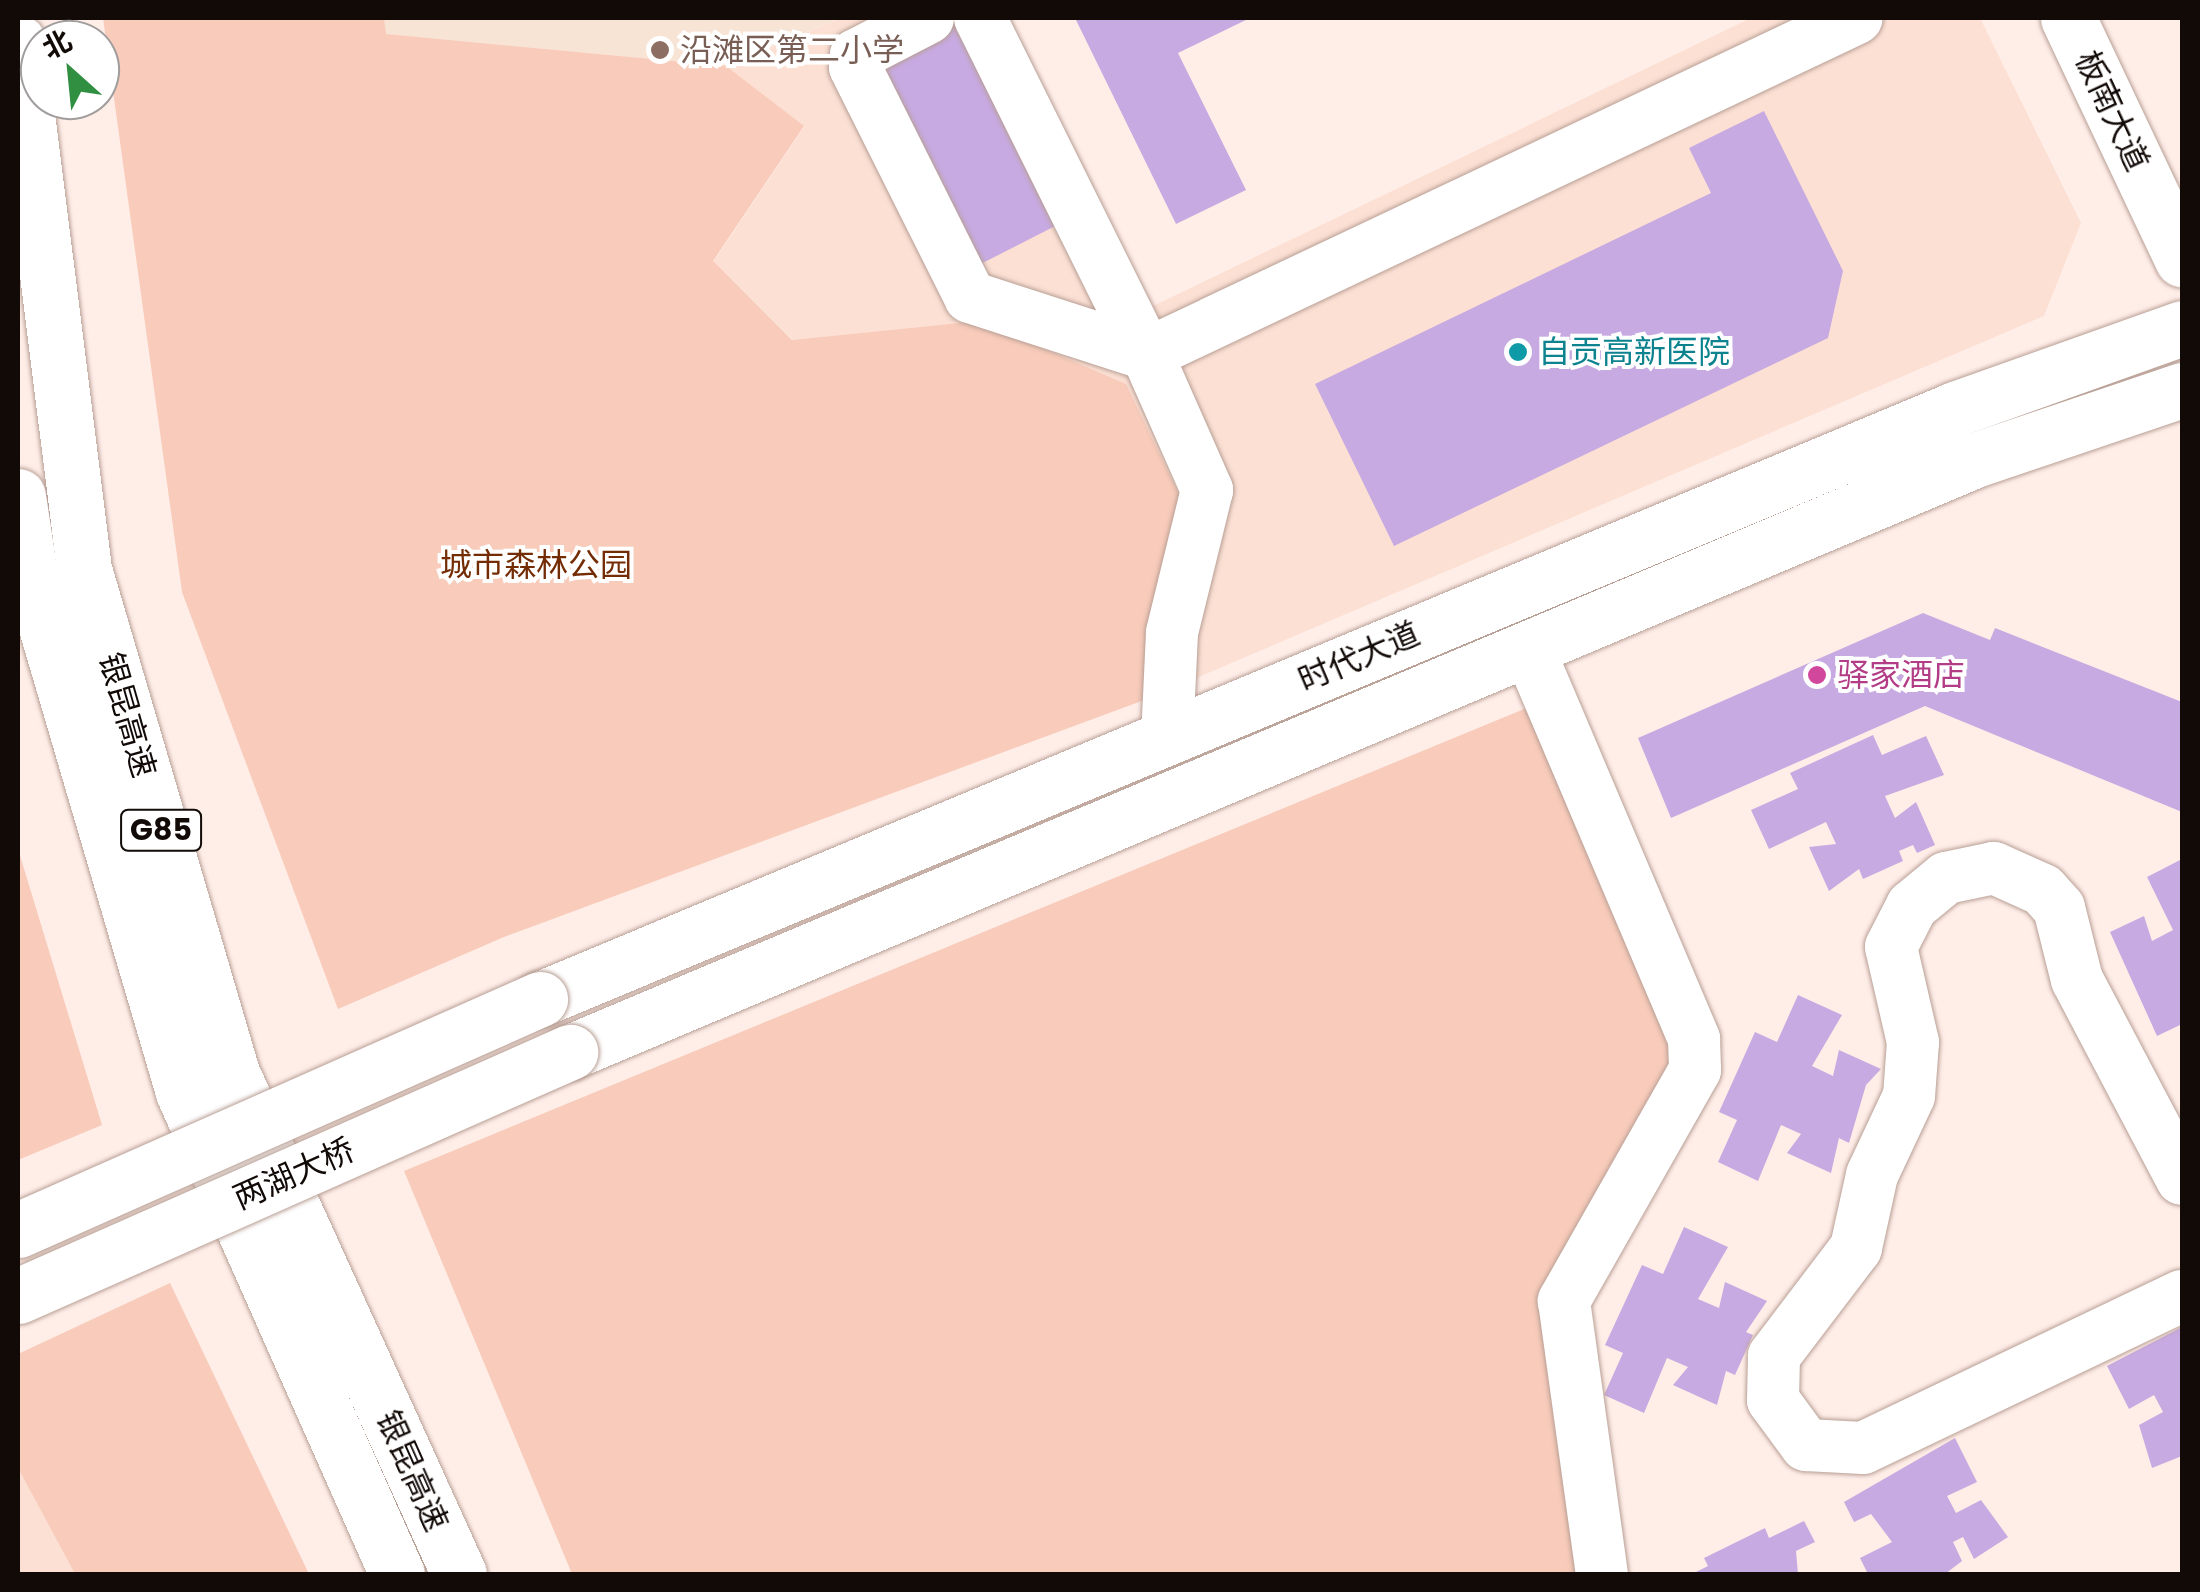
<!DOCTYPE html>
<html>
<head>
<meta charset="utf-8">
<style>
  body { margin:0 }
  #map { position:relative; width:2200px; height:1592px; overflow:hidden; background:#ffeee8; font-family:Poppins,"Noto Sans SC",sans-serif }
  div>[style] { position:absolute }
  .built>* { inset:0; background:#fce0d4 }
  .education>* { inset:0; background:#f8e4d5 }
  .green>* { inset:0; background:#f8cbba }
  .building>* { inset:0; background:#c7aae1; transform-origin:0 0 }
  .roads { filter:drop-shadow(0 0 2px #b89f95) drop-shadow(0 0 2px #b89f95) }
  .minor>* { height:52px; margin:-26px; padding:0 26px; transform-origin:26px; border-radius:26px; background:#fff }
  .major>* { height:55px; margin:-27.5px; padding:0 27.5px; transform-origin:27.5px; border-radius:27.5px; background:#fff }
  .highway>* { height:55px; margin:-27.5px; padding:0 27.5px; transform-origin:27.5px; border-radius:27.5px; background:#fff }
  .bridges { filter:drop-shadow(0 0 2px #b89f95) drop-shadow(0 0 2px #b89f95) }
  .major-bridge>* { height:55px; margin:-27.5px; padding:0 27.5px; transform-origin:27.5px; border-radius:27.5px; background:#fff }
  .dots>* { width:28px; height:28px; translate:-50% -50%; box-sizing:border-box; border:5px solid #fff; border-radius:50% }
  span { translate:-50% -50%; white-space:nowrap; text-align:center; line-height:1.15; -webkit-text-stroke:8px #fff; paint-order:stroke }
  .shield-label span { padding:2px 8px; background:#fff; border:2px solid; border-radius:8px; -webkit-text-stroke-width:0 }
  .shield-label { font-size:30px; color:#120a07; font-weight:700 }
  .education-label { font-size:32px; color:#785e54 }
  .left { translate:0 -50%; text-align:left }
  .street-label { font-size:32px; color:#120a07 }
  .culture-label { font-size:32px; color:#0d838f }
  .park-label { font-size:32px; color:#742c05 }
  .hotel-label { font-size:32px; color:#b23c85 }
  .frame { position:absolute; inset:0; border:20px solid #120a07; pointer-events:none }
  .north { position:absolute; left:20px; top:20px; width:100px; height:100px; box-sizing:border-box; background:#fff; border:2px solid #a09d9c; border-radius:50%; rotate:333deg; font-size:28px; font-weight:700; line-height:40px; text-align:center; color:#120a07 }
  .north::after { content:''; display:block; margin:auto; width:35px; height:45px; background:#318f42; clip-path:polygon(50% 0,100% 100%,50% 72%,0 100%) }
</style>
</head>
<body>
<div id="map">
  <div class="built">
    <i style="clip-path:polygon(841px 18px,1008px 18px,1151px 307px,1751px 18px,1980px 18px,2081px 223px,2044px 316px,1147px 699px,979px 321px,793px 340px,713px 262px,804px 127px,726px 66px)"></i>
    <i style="clip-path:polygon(18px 1468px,75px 1574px,18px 1574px)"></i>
  </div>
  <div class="education">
    <i style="clip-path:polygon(384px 18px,840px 18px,726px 66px,385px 34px)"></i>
  </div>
  <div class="green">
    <i style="clip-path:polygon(103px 18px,384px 18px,386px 34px,726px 66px,804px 126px,713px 261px,792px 340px,979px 321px,1126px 384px,1181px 499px,1147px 699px,504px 937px,338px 1009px,182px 592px)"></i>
    <i style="clip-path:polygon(1529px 707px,1679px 1052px,1539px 1295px,1580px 1574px,572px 1574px,404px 1171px)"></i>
    <i style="clip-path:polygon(18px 849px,102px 1125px,18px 1160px)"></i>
    <i style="clip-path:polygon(170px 1283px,309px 1574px,75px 1574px,18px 1468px,18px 1354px)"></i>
  </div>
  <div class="building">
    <i style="clip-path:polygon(1075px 18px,1250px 18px,1178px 53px,1246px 190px,1176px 224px)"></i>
    <i style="left:960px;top:22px;width:225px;height:97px;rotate:63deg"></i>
    <i style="clip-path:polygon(1764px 111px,1843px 271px,1828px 338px,1394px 546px,1315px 384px,1711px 193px,1689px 148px)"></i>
    <i style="clip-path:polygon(1923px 613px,1990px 640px,1995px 628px,2182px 702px,2182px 812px,1925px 706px,1671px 818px,1638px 738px)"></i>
    <i style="clip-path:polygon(1873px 735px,1882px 755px,1926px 736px,1944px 775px,1885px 796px,1895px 818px,1916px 802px,1935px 845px,1917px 853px,1913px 845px,1899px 851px,1903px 861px,1863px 879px,1859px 869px,1829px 891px,1809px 847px,1836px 844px,1826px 822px,1769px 849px,1751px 810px,1798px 789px,1790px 773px)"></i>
    <i style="clip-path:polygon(2182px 859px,2182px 1024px,2157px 1036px,2110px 932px,2144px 916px,2152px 941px,2173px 930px,2147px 877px)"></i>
    <i style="clip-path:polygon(1798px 995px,1842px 1015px,1812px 1066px,1833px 1076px,1839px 1050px,1881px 1069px,1866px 1085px,1849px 1143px,1839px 1138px,1831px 1173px,1787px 1153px,1801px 1134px,1781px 1125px,1758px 1181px,1718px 1162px,1737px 1120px,1719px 1112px,1755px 1032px,1777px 1042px)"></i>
    <i style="clip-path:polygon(1684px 1227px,1728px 1247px,1698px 1299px,1719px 1308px,1725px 1282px,1767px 1301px,1746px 1332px,1753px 1335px,1735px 1375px,1726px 1371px,1717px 1405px,1673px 1385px,1688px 1367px,1667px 1358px,1644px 1413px,1604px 1395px,1623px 1353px,1605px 1345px,1642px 1265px,1663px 1274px)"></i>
    <i style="clip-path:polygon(2182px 1327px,2182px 1456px,2152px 1468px,2139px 1425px,2163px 1412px,2154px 1395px,2129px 1409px,2107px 1366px)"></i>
    <i style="clip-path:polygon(1955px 1438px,1977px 1482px,1947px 1496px,1956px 1513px,1981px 1500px,2008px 1537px,1974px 1559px,1963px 1537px,1953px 1542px,1962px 1561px,1945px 1574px,1868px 1574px,1860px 1558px,1892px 1542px,1871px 1514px,1854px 1522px,1844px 1502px)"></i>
    <i style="clip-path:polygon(1804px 1521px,1815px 1542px,1796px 1551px,1798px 1574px,1692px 1574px,1708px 1566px,1704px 1558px,1765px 1528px,1769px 1538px)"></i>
  </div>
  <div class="roads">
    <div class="minor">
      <i style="left:928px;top:18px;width:81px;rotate:152.8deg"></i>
      <i style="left:856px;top:55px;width:12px;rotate:95deg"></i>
      <i style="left:855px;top:67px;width:257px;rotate:63.4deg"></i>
      <i style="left:970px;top:297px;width:186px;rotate:17.9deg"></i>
      <i style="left:1147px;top:354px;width:149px;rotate:66.2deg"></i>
      <i style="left:1207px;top:490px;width:147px;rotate:103.8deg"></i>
      <i style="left:1172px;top:633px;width:105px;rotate:92.7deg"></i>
      <i style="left:980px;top:18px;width:375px;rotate:63.6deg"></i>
      <i style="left:1147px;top:354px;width:785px;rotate:-25.33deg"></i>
      <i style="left:1529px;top:650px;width:423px;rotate:67deg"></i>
      <i style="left:1694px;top:1039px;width:31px;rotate:88deg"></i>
      <i style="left:1695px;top:1070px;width:266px;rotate:119.6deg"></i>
      <i style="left:1564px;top:1301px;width:276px;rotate:82.1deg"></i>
      <i style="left:2182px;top:1179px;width:225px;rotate:-117.8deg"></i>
      <i style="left:2077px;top:980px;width:74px;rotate:-104deg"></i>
      <i style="left:2059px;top:908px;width:24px;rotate:-132deg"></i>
      <i style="left:2043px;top:890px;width:54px;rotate:-155.8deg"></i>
      <i style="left:1994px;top:868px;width:49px;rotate:168.2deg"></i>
      <i style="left:1946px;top:878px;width:44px;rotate:140.5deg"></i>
      <i style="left:1912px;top:906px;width:46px;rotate:117.1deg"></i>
      <i style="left:1891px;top:947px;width:98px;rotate:77deg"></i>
      <i style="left:1913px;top:1042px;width:54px;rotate:94.2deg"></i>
      <i style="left:1909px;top:1096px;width:87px;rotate:115.1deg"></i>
      <i style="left:1872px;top:1175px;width:75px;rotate:102.4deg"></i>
      <i style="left:1856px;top:1248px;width:136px;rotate:127.2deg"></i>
      <i style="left:1774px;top:1356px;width:44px;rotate:91.3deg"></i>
      <i style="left:1773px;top:1400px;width:56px;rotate:53.7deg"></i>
      <i style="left:1806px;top:1445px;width:57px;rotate:3deg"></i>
      <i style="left:1863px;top:1448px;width:353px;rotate:-25.5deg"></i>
    </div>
    <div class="major">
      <i style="left:2068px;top:18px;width:267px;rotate:64.7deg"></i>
      <i style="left:540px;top:999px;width:1533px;rotate:-22.63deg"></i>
      <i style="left:1955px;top:409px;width:241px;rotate:-19.6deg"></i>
      <i style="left:570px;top:1052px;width:1525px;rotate:-22.85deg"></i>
      <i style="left:1975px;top:460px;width:219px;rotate:-18.7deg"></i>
    </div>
    <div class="highway">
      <i style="left:18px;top:42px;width:531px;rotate:82.86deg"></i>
      <i style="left:84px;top:569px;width:525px;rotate:73.64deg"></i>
      <i style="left:232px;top:1073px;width:550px;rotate:65.63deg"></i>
      <i style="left:18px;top:496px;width:74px;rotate:81.4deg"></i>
      <i style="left:29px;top:569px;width:545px;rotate:73.59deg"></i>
      <i style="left:183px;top:1092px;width:527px;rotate:66.06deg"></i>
    </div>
  </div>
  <div class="bridges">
    <div class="major-bridge">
      <i style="left:18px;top:1230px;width:571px;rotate:-23.87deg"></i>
      <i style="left:18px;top:1296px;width:604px;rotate:-23.85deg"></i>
    </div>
  </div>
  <div class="dots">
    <i style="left:660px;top:50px;background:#8d6e63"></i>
    <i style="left:1518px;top:352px;background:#0f9aa8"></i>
    <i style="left:1817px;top:675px;background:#d1479c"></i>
  </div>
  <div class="shield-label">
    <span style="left:161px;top:830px">G85</span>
  </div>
  <div class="education-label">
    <span class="left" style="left:680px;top:50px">沿滩区第二小学</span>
  </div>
  <div class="street-label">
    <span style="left:2112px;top:111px;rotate:65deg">板南大道</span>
    <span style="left:1359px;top:657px;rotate:-23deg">时代大道</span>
    <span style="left:127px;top:715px;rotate:74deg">银昆高速</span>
    <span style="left:294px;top:1174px;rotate:-24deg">两湖大桥</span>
    <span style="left:412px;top:1471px;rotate:66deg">银昆高速</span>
  </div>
  <div class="culture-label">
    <span class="left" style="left:1538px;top:352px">自贡高新医院</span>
  </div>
  <div class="park-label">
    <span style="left:536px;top:565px">城市森林公园</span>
  </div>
  <div class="hotel-label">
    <span class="left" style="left:1837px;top:675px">驿家酒店</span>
  </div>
  <div class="frame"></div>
  <div class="north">北</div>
</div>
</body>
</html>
